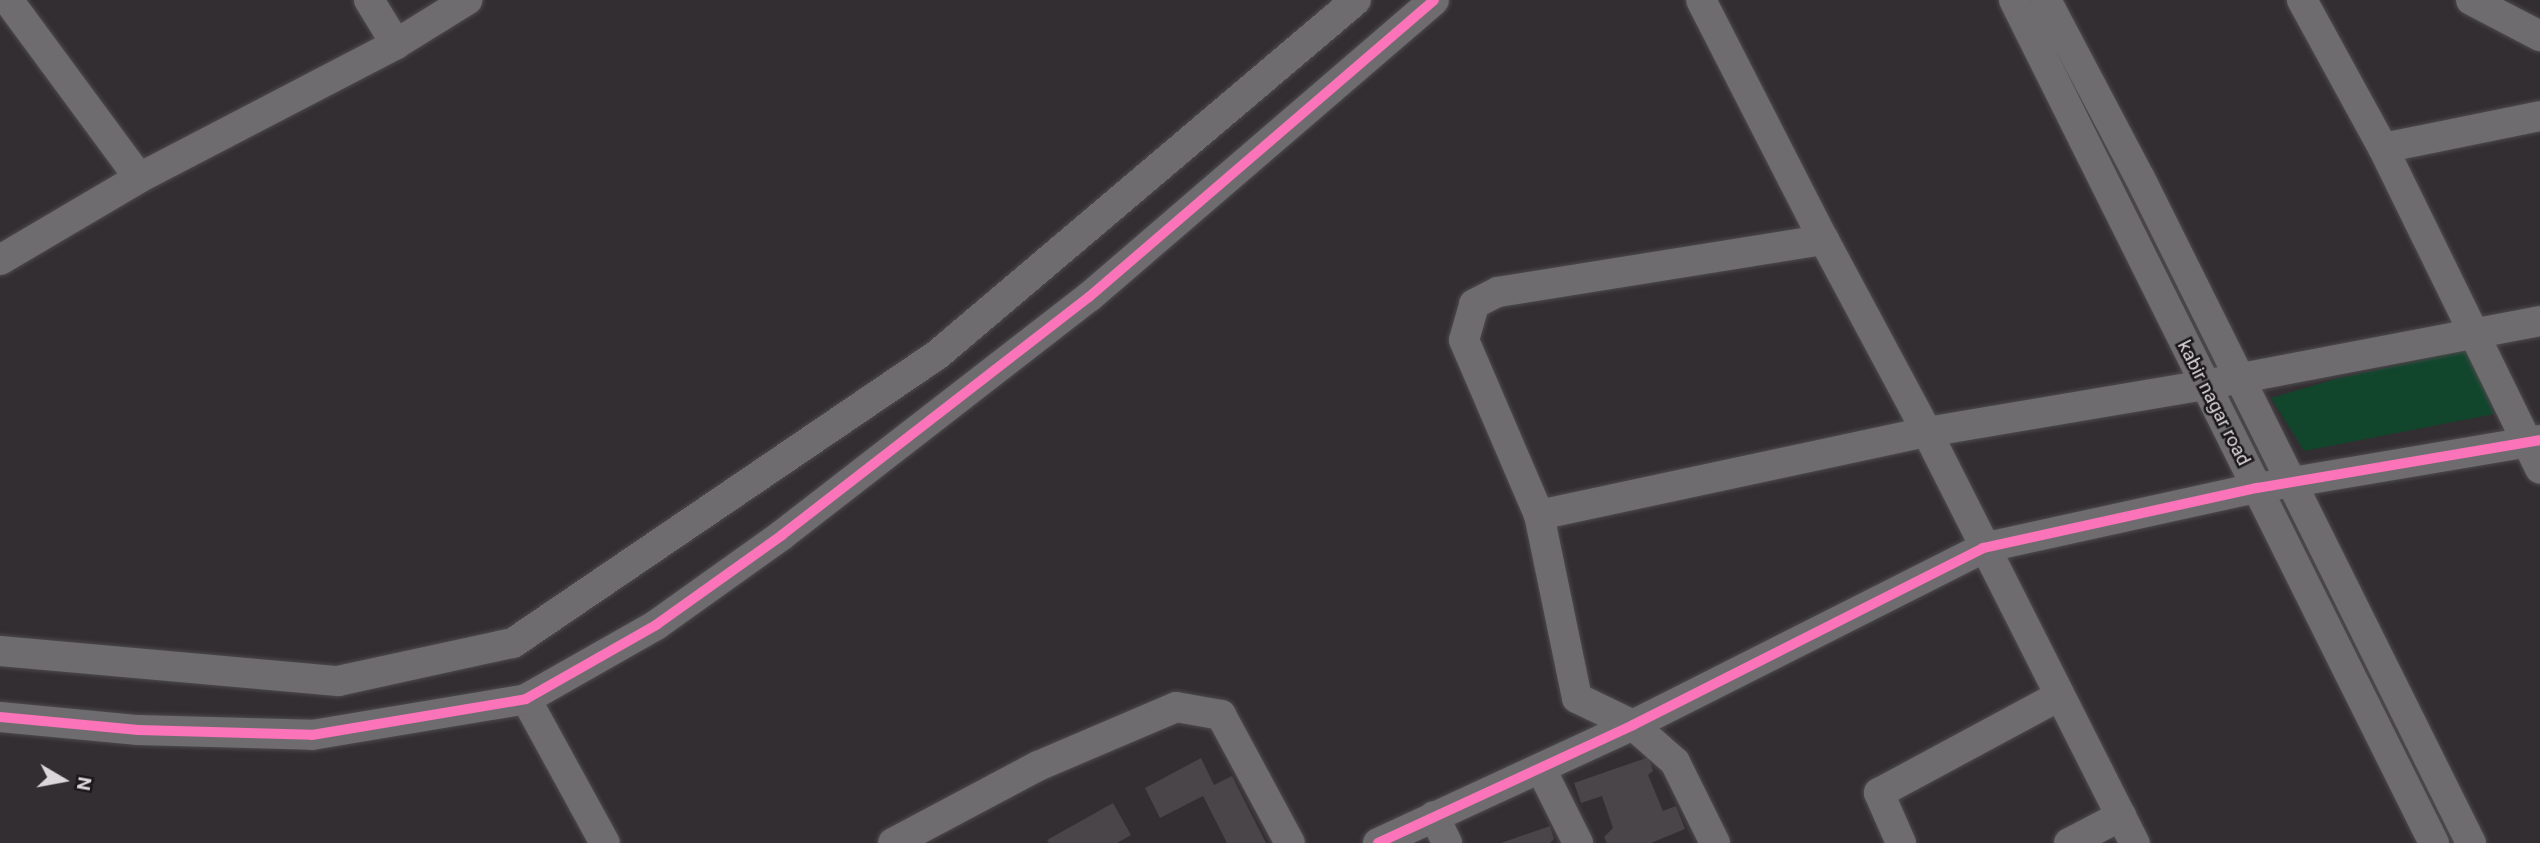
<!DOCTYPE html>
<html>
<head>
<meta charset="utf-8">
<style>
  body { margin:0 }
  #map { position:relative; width:2540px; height:843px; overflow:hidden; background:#332e32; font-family:Roboto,sans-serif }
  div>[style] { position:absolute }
  .green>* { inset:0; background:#11462d }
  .building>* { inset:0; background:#494548 }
  .roads { filter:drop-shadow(0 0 2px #4d4a4d) drop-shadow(0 0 2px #4d4a4d) }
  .minor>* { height:30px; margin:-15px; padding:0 15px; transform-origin:15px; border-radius:15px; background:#6e6c6e }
  .cycleway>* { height:10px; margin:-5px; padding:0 5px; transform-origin:5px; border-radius:5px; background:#fb73b8 }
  span { translate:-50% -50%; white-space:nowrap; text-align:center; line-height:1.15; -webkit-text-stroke:5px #1a1719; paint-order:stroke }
  .street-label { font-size:19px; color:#dbd7db }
  .north { position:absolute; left:28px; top:745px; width:70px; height:70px; -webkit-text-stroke:5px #1a1719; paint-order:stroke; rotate:100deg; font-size:19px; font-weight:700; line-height:28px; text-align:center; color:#dbd7db }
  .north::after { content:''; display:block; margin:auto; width:24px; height:32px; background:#dbd7db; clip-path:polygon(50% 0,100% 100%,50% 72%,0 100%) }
</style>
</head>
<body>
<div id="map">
  <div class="green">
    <i style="clip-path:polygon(2468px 350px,2494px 414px,2304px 451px,2271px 398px,2339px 378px)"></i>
  </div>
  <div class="building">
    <i style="clip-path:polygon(1649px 757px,1653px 771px,1648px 775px,1663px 811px,1676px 806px,1685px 829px,1651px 843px,1607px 843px,1604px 837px,1613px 828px,1602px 796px,1581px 803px,1574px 783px)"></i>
    <i style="clip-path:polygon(1201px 758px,1214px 785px,1232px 776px,1266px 843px,1227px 843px,1203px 796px,1160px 818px,1145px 788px)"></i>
    <i style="clip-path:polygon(1113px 803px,1131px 835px,1117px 843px,1049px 843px,1047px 840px)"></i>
    <i style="clip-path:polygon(1550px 826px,1554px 839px,1550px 843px,1501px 843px)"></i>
  </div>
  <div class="roads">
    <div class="minor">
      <i style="left:8px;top:0;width:221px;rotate:53.6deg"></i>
      <i style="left:369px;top:0;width:52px;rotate:58.5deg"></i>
      <i style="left:1701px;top:0;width:270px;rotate:62.9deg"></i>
      <i style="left:1824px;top:240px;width:218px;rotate:61.8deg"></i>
      <i style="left:1927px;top:432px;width:461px;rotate:63.2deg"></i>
      <i style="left:2014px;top:0;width:942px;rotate:63.52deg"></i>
      <i style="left:2046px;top:0;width:201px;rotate:62.2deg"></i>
      <i style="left:2140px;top:178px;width:743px;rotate:63.54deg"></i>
      <i style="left:2302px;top:0;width:169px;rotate:61.3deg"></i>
      <i style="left:2383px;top:148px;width:357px;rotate:63.9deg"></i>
      <i style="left:2471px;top:0;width:78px;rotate:27.6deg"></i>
      <i style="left:2383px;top:148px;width:160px;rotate:-11.5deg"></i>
      <i style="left:0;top:260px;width:161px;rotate:-30.5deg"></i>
      <i style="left:139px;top:178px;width:290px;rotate:-27.5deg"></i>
      <i style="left:396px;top:44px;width:84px;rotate:-31.8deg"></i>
      <i style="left:1539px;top:515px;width:397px;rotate:-12.1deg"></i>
      <i style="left:1927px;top:432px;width:282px;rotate:-9.6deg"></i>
      <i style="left:2205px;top:385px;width:341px;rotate:-10.8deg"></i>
      <i style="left:0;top:651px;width:339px;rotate:5.1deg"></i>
      <i style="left:338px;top:681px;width:179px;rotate:-12.3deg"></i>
      <i style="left:513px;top:643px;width:513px;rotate:-34.19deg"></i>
      <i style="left:937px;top:355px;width:549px;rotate:-40.27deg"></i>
      <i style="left:526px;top:699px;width:164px;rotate:61.3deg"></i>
      <i style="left:0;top:717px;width:139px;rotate:5.4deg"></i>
      <i style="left:138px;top:730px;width:174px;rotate:1.6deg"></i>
      <i style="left:312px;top:735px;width:217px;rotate:-9.5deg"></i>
      <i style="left:526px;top:699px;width:150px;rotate:-29.6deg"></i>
      <i style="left:656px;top:625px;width:155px;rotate:-35.5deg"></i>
      <i style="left:782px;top:535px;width:388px;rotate:-37.8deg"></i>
      <i style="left:1089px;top:297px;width:455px;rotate:-40.7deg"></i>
      <i style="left:1541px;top:769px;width:83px;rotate:63.4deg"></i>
      <i style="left:1434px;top:816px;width:30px;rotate:64deg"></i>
      <i style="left:893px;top:843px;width:164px;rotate:-28deg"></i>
      <i style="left:1038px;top:766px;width:150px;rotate:-23.1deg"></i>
      <i style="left:1176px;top:707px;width:46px;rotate:10.1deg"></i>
      <i style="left:1221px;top:715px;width:145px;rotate:61.7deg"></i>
      <i style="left:1378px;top:843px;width:281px;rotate:-24.8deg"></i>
      <i style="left:1633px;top:725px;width:392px;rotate:-26.8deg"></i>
      <i style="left:1983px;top:548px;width:280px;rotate:-12.4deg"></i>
      <i style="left:2257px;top:488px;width:287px;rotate:-9.6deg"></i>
      <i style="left:1715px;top:843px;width:90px;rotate:-116.3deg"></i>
      <i style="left:1675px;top:762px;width:56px;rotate:-138.6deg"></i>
      <i style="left:1633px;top:725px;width:62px;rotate:-154.3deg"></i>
      <i style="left:1577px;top:698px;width:187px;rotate:-101.7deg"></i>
      <i style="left:1539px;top:515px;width:190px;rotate:-113.2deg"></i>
      <i style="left:1464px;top:340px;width:37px;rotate:-74deg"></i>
      <i style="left:1474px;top:304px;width:27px;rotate:-27deg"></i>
      <i style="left:1498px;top:292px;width:330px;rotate:-9.1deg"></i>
      <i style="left:1901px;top:843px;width:55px;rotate:-113.7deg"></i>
      <i style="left:1879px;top:793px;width:204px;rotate:-28.3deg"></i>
      <i style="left:2069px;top:843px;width:59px;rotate:-27.4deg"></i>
    </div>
  </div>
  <div class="cycleway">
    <i style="left:0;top:717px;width:139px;rotate:5.4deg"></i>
    <i style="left:138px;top:730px;width:174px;rotate:1.6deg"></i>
    <i style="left:312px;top:735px;width:217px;rotate:-9.5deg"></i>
    <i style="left:526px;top:699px;width:150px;rotate:-29.6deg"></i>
    <i style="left:656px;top:625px;width:155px;rotate:-35.5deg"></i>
    <i style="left:782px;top:535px;width:388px;rotate:-37.8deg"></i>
    <i style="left:1089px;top:297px;width:455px;rotate:-40.7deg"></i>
    <i style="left:1378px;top:843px;width:281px;rotate:-24.8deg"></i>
    <i style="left:1633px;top:725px;width:392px;rotate:-26.8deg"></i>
    <i style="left:1983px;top:548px;width:280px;rotate:-12.4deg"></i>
    <i style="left:2257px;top:488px;width:287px;rotate:-9.6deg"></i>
  </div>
  <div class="street-label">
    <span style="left:2214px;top:403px;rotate:63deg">kabir nagar road</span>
  </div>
  <div class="north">N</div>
</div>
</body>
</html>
